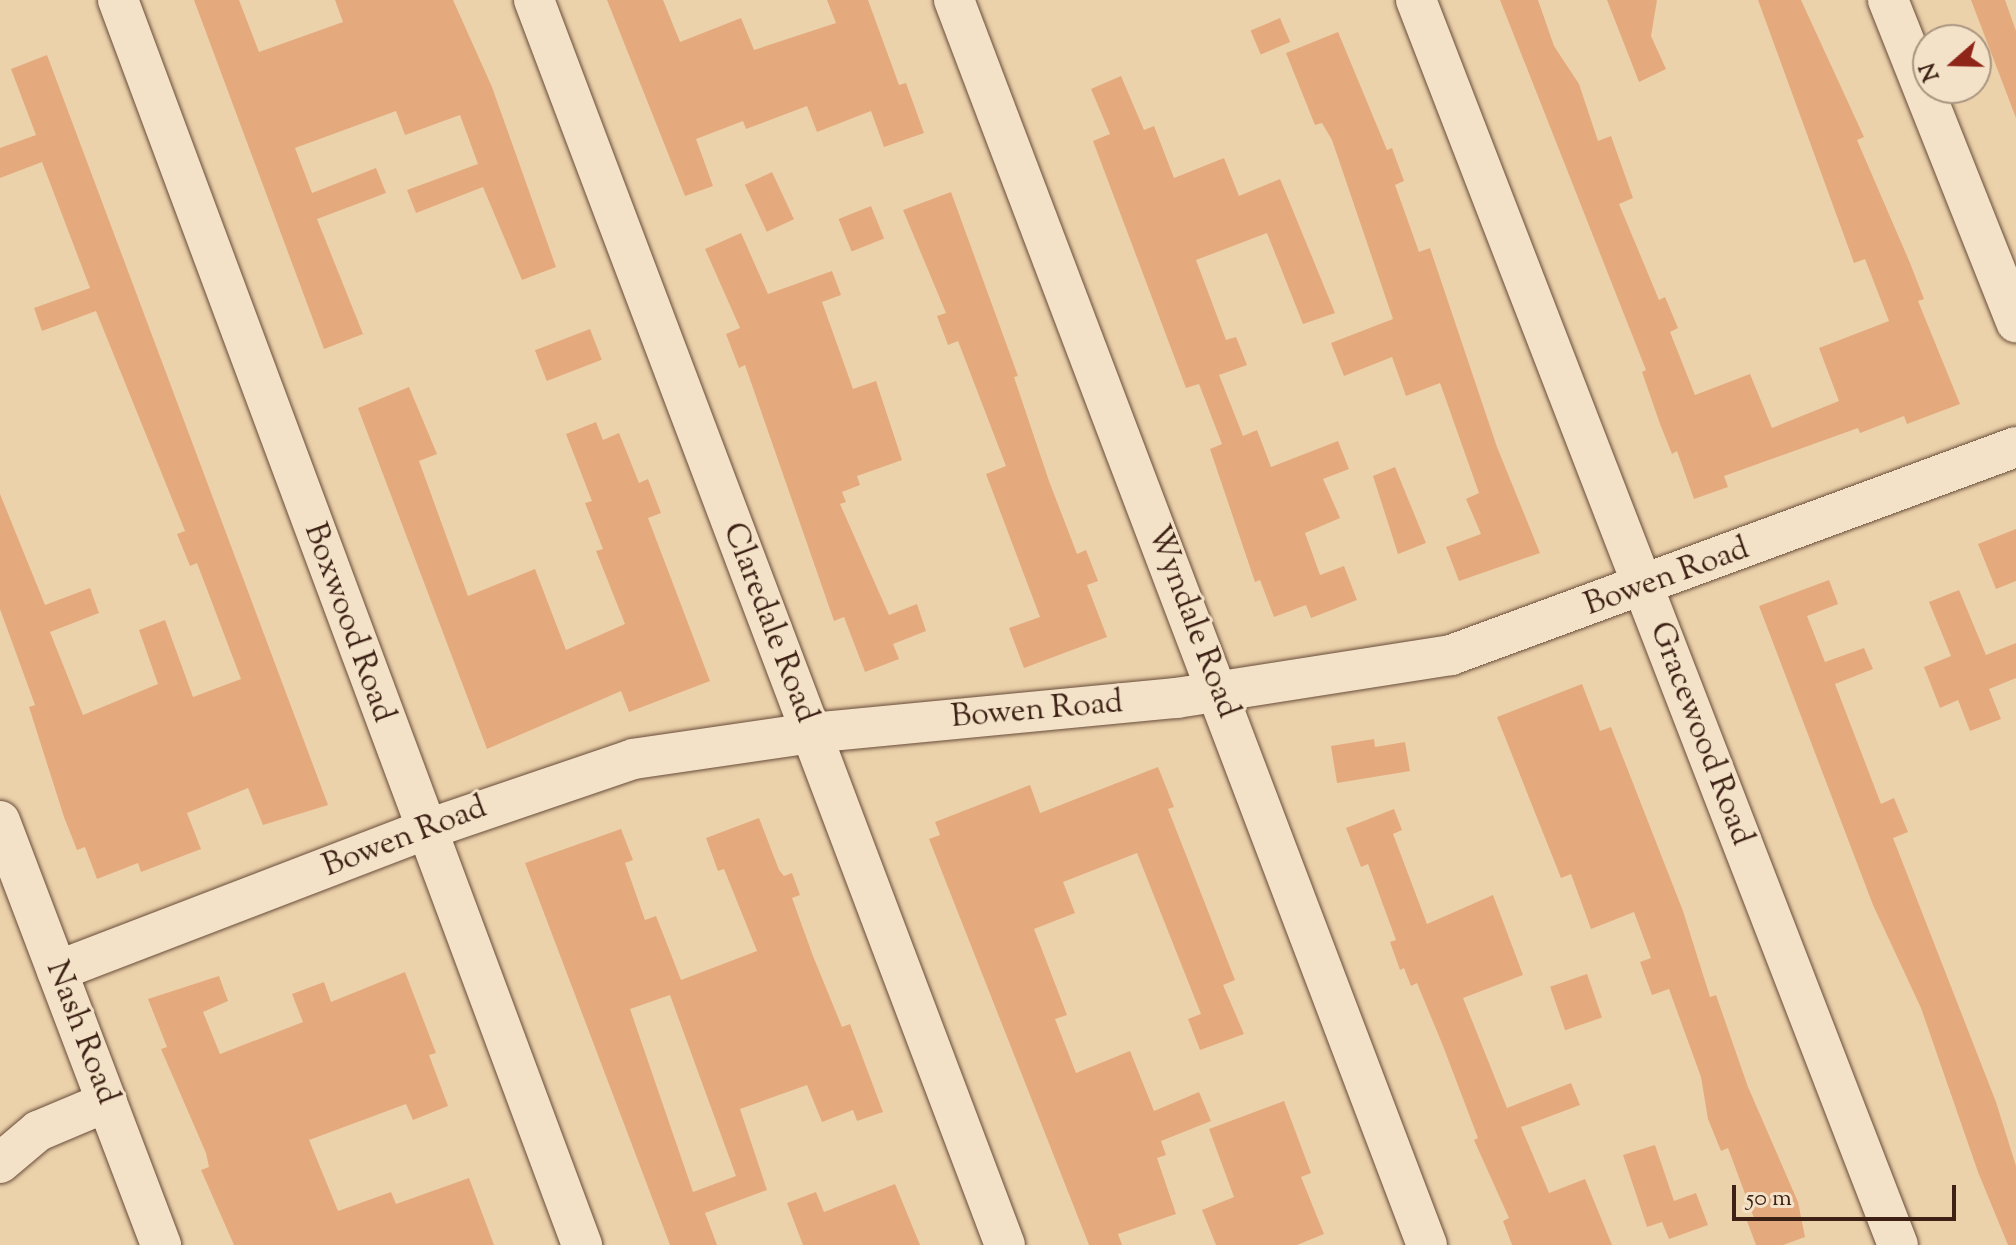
<!DOCTYPE html>
<html>
<head>
<meta charset="utf-8">
<style>
  body { margin:0 }
  #map { position:relative; width:2016px; height:1245px; overflow:hidden; background:#ecd2ab; font-family:"Sorts Mill Goudy",serif }
  div>[style] { position:absolute }
  .building>* { inset:0; background:#e4aa7e; transform-origin:0 0 }
  .roads { filter:drop-shadow(0 0 2px #694d3a) drop-shadow(0 0 2px #694d3a) }
  .minor>* { height:40px; margin:-20px; padding:0 20px; transform-origin:20px; border-radius:20px; background:#f3e2c8 }
  span { translate:-50% -50%; white-space:nowrap; text-align:center; line-height:1.15; -webkit-text-stroke:6px #f3e2c8; paint-order:stroke }
  .street-label { font-size:32px; color:#3d2115 }
  .north { position:absolute; left:1912px; top:24px; width:80px; height:80px; box-sizing:border-box; background:#f3e2c8; border:2px solid #aa9580; border-radius:50%; rotate:250deg; font-size:22px; font-weight:700; line-height:32px; text-align:center; color:#3d2115 }
  .north::after { content:''; display:block; margin:auto; width:28px; height:36px; background:#8f2418; clip-path:polygon(50% 0,100% 100%,50% 72%,0 100%) }
  .scale { position:absolute; left:1732px; top:1185px; width:224px; height:36px; box-sizing:border-box; border:4px solid #3d2115; border-top:0; padding-left:10px; font-size:24px; line-height:28px; white-space:nowrap; color:#3d2115; -webkit-text-stroke:6px #f3e2c8; paint-order:stroke }
</style>
</head>
<body>
<div id="map">
  <div class="building">
    <i style="clip-path:polygon(194px 0,239px 0,259px 52px,343px 22px,335px 0,453px 0,492px 87px,556px 267px,522px 280px,483px 187px,416px 213px,407px 190px,478px 164px,460px 115px,405px 135px,396px 111px,295px 148px,312px 193px,376px 168px,386px 193px,317px 219px,363px 334px,324px 349px)"></i>
    <i style="clip-path:polygon(607px 0,663px 0,680px 42px,741px 18px,754px 50px,836px 23px,827px 0,868px 0,899px 85px,906px 83px,924px 133px,884px 147px,871px 111px,817px 132px,807px 106px,746px 129px,743px 121px,696px 139px,713px 186px,685px 196px)"></i>
    <i style="clip-path:polygon(1500px 0,1538px 0,1554px 46px,1579px 84px,1598px 141px,1611px 136px,1633px 198px,1619px 204px,1659px 300px,1665px 297px,1678px 328px,1670px 332px,1695px 395px,1750px 374px,1772px 428px,1839px 401px,1819px 348px,1889px 321px,1865px 259px,1854px 263px,1758px 0,1801px 0,1864px 137px,1857px 140px,1910px 263px,1924px 299px,1918px 301px,1960px 404px,1907px 424px,1904px 416px,1860px 433px,1858px 428px,1724px 476px,1728px 487px,1694px 499px,1677px 451px,1672px 454px,1660px 424px,1642px 372px,1646px 370px)"></i>
    <i style="clip-path:polygon(1607px 0,1657px 0,1651px 36px,1666px 69px,1639px 82px)"></i>
    <i style="clip-path:polygon(1971px 0,2005px 0,2016px 31px,2016px 118px)"></i>
    <i style="left:1280px;top:18px;width:26px;height:32px;rotate:67deg"></i>
    <i style="clip-path:polygon(1338px 32px,1387px 150px,1392px 148px,1404px 181px,1395px 185px,1419px 252px,1430px 248px,1497px 447px,1540px 553px,1459px 581px,1446px 547px,1481px 534px,1466px 499px,1479px 493px,1440px 383px,1406px 396px,1392px 357px,1344px 376px,1331px 343px,1393px 319px,1332px 140px,1322px 123px,1315px 125px,1286px 53px)"></i>
    <i style="clip-path:polygon(47px 55px,328px 805px,263px 825px,248px 788px,187px 813px,201px 849px,141px 872px,138px 863px,97px 879px,85px 847px,77px 850px,64px 817px,29px 707px,35px 705px,0 609px,0 494px,45px 605px,90px 588px,99px 613px,50px 632px,83px 715px,158px 684px,139px 630px,165px 620px,193px 697px,241px 679px,197px 563px,190px 566px,177px 534px,185px 531px,96px 311px,42px 331px,34px 308px,90px 288px,42px 162px,0 178px,0 148px,36px 135px,11px 69px)"></i>
    <i style="clip-path:polygon(1121px 76px,1144px 130px,1154px 126px,1174px 178px,1224px 158px,1239px 196px,1280px 179px,1335px 313px,1303px 324px,1267px 233px,1196px 260px,1226px 340px,1236px 337px,1247px 365px,1219px 375px,1243px 436px,1257px 430px,1271px 467px,1338px 441px,1349px 469px,1323px 479px,1340px 518px,1305px 533px,1320px 575px,1344px 566px,1357px 600px,1311px 618px,1306px 605px,1274px 617px,1260px 580px,1255px 582px,1210px 449px,1222px 444px,1199px 384px,1186px 388px,1093px 141px,1110px 134px,1091px 89px)"></i>
    <i style="left:772px;top:172px;width:52px;height:30px;rotate:65deg"></i>
    <i style="clip-path:polygon(951px 192px,1018px 376px,1014px 377px,1049px 481px,1077px 554px,1086px 550px,1098px 581px,1087px 585px,1107px 637px,1024px 668px,1009px 628px,1040px 617px,986px 474px,1006px 466px,958px 341px,948px 345px,937px 316px,946px 313px,903px 210px)"></i>
    <i style="left:871px;top:206px;width:35px;height:35px;rotate:68deg"></i>
    <i style="clip-path:polygon(741px 233px,768px 294px,832px 271px,841px 295px,822px 302px,853px 389px,876px 381px,902px 460px,857px 476px,860px 485px,842px 492px,846px 502px,840px 504px,889px 615px,917px 604px,926px 631px,893px 644px,899px 659px,865px 672px,844px 617px,834px 621px,745px 365px,739px 368px,726px 334px,740px 328px,705px 249px)"></i>
    <i style="left:590px;top:329px;width:33px;height:59px;rotate:69deg"></i>
    <i style="clip-path:polygon(409px 387px,437px 454px,419px 461px,468px 596px,535px 569px,566px 650px,625px 624px,596px 551px,603px 549px,585px 503px,592px 501px,566px 434px,596px 422px,603px 440px,619px 433px,639px 483px,648px 479px,661px 513px,648px 518px,710px 681px,629px 712px,621px 691px,487px 749px,358px 408px)"></i>
    <i style="clip-path:polygon(1395px 467px,1426px 543px,1398px 554px,1373px 476px)"></i>
    <i style="clip-path:polygon(2016px 529px,2016px 581px,1996px 589px,1978px 544px)"></i>
    <i style="clip-path:polygon(1829px 580px,1838px 604px,1807px 616px,1825px 662px,1864px 648px,1873px 669px,1835px 684px,1881px 804px,1894px 798px,1908px 832px,1893px 838px,1996px 1102px,2016px 1166px,2016px 1245px,2008px 1245px,1978px 1172px,1921px 1008px,1873px 905px,1759px 606px)"></i>
    <i style="clip-path:polygon(1959px 590px,1986px 655px,2016px 643px,2016px 678px,1989px 689px,2001px 719px,1970px 731px,1958px 700px,1940px 708px,1924px 667px,1951px 656px,1929px 602px)"></i>
    <i style="clip-path:polygon(1582px 684px,1600px 731px,1611px 727px,1683px 911px,1710px 997px,1716px 995px,1748px 1087px,1798px 1202px,1805px 1237px,1783px 1245px,1756px 1245px,1747px 1221px,1754px 1218px,1728px 1148px,1721px 1151px,1708px 1119px,1701px 1077px,1669px 989px,1652px 995px,1640px 962px,1651px 958px,1634px 912px,1591px 929px,1571px 874px,1561px 878px,1497px 717px)"></i>
    <i style="clip-path:polygon(1374px 739px,1375px 747px,1405px 742px,1410px 771px,1337px 783px,1331px 746px)"></i>
    <i style="clip-path:polygon(1158px 767px,1174px 807px,1168px 809px,1235px 980px,1223px 985px,1244px 1034px,1200px 1050px,1188px 1019px,1201px 1014px,1137px 853px,1063px 882px,1075px 913px,1034px 929px,1067px 1015px,1055px 1019px,1076px 1073px,1130px 1051px,1154px 1111px,1199px 1092px,1211px 1121px,1161px 1141px,1166px 1155px,1157px 1158px,1176px 1214px,1118px 1234px,1122px 1245px,1089px 1245px,929px 839px,940px 835px,935px 822px,1030px 785px,1040px 813px)"></i>
    <i style="clip-path:polygon(1394px 809px,1402px 830px,1393px 834px,1427px 924px,1493px 895px,1523px 975px,1463px 998px,1507px 1108px,1571px 1083px,1580px 1105px,1521px 1127px,1549px 1193px,1585px 1179px,1612px 1245px,1512px 1245px,1503px 1221px,1509px 1218px,1474px 1140px,1478px 1138px,1443px 1046px,1417px 983px,1411px 986px,1404px 968px,1400px 970px,1390px 942px,1396px 940px,1368px 864px,1361px 867px,1346px 828px)"></i>
    <i style="clip-path:polygon(evenodd,759px 818px,779px 870px,784px 876px,792px 873px,800px 895px,792px 898px,813px 956px,842px 1027px,850px 1024px,883px 1112px,857px 1121px,853px 1110px,822px 1122px,807px 1085px,740px 1109px,767px 1190px,705px 1213px,717px 1245px,670px 1245px,525px 863px,621px 829px,633px 860px,625px 863px,645px 920px,656px 916px,681px 980px,757px 951px,724px 869px,718px 871px,706px 838px,759px 818px,670px 995px,736px 1176px,693px 1192px,630px 1009px,670px 995px)"></i>
    <i style="clip-path:polygon(405px 972px,436px 1053px,429px 1055px,448px 1106px,413px 1120px,406px 1104px,309px 1140px,338px 1211px,391px 1192px,396px 1204px,469px 1178px,494px 1245px,234px 1245px,201px 1170px,209px 1167px,206px 1153px,161px 1049px,167px 1047px,148px 999px,219px 976px,228px 1001px,203px 1012px,220px 1054px,303px 1022px,292px 994px,324px 982px,331px 1002px)"></i>
    <i style="left:1587px;top:974px;width:46px;height:39px;rotate:71deg"></i>
    <i style="clip-path:polygon(1284px 1101px,1311px 1173px,1301px 1177px,1324px 1234px,1297px 1245px,1216px 1245px,1202px 1210px,1234px 1197px,1209px 1129px)"></i>
    <i style="clip-path:polygon(1655px 1145px,1674px 1201px,1696px 1193px,1708px 1225px,1669px 1239px,1662px 1222px,1647px 1227px,1623px 1155px)"></i>
    <i style="clip-path:polygon(895px 1184px,920px 1245px,803px 1245px,787px 1203px,816px 1192px,824px 1212px)"></i>
  </div>
  <div class="roads">
    <div class="minor">
      <i style="left:118px;top:0;width:1329px;rotate:69.56deg"></i>
      <i style="left:534px;top:0;width:1331px;rotate:69.28deg"></i>
      <i style="left:954px;top:0;width:1332px;rotate:69.2deg"></i>
      <i style="left:1416px;top:0;width:1335px;rotate:68.84deg"></i>
      <i style="left:1888px;top:0;width:347px;rotate:68.3deg"></i>
      <i style="left:0;top:821px;width:454px;rotate:69.2deg"></i>
      <i style="left:57px;top:971px;width:394px;rotate:-21deg"></i>
      <i style="left:425px;top:830px;width:220px;rotate:-18.8deg"></i>
      <i style="left:633px;top:759px;width:180px;rotate:-8.3deg"></i>
      <i style="left:811px;top:733px;width:368px;rotate:-5.5deg"></i>
      <i style="left:1177px;top:698px;width:277px;rotate:-8.9deg"></i>
      <i style="left:1451px;top:655px;width:602px;rotate:-20.21deg"></i>
      <i style="left:0;top:1163px;width:50px;rotate:-40.1deg"></i>
      <i style="left:38px;top:1131px;width:75px;rotate:-22.8deg"></i>
    </div>
  </div>
  <div class="street-label">
    <span style="left:1667px;top:578px;rotate:-20deg">Bowen Road</span>
    <span style="left:1192px;top:622px;rotate:69deg">Wyndale Road</span>
    <span style="left:348px;top:623px;rotate:70deg">Boxwood Road</span>
    <span style="left:769px;top:623px;rotate:69deg">Claredale Road</span>
    <span style="left:1037px;top:711px;rotate:-5deg">Bowen Road</span>
    <span style="left:1700px;top:734px;rotate:69deg">Gracewood Road</span>
    <span style="left:405px;top:838px;rotate:-21deg">Bowen Road</span>
    <span style="left:81px;top:1033px;rotate:69deg">Nash Road</span>
  </div>
  <div class="north">N</div>
  <div class="scale">50 m</div>
</div>
</body>
</html>
